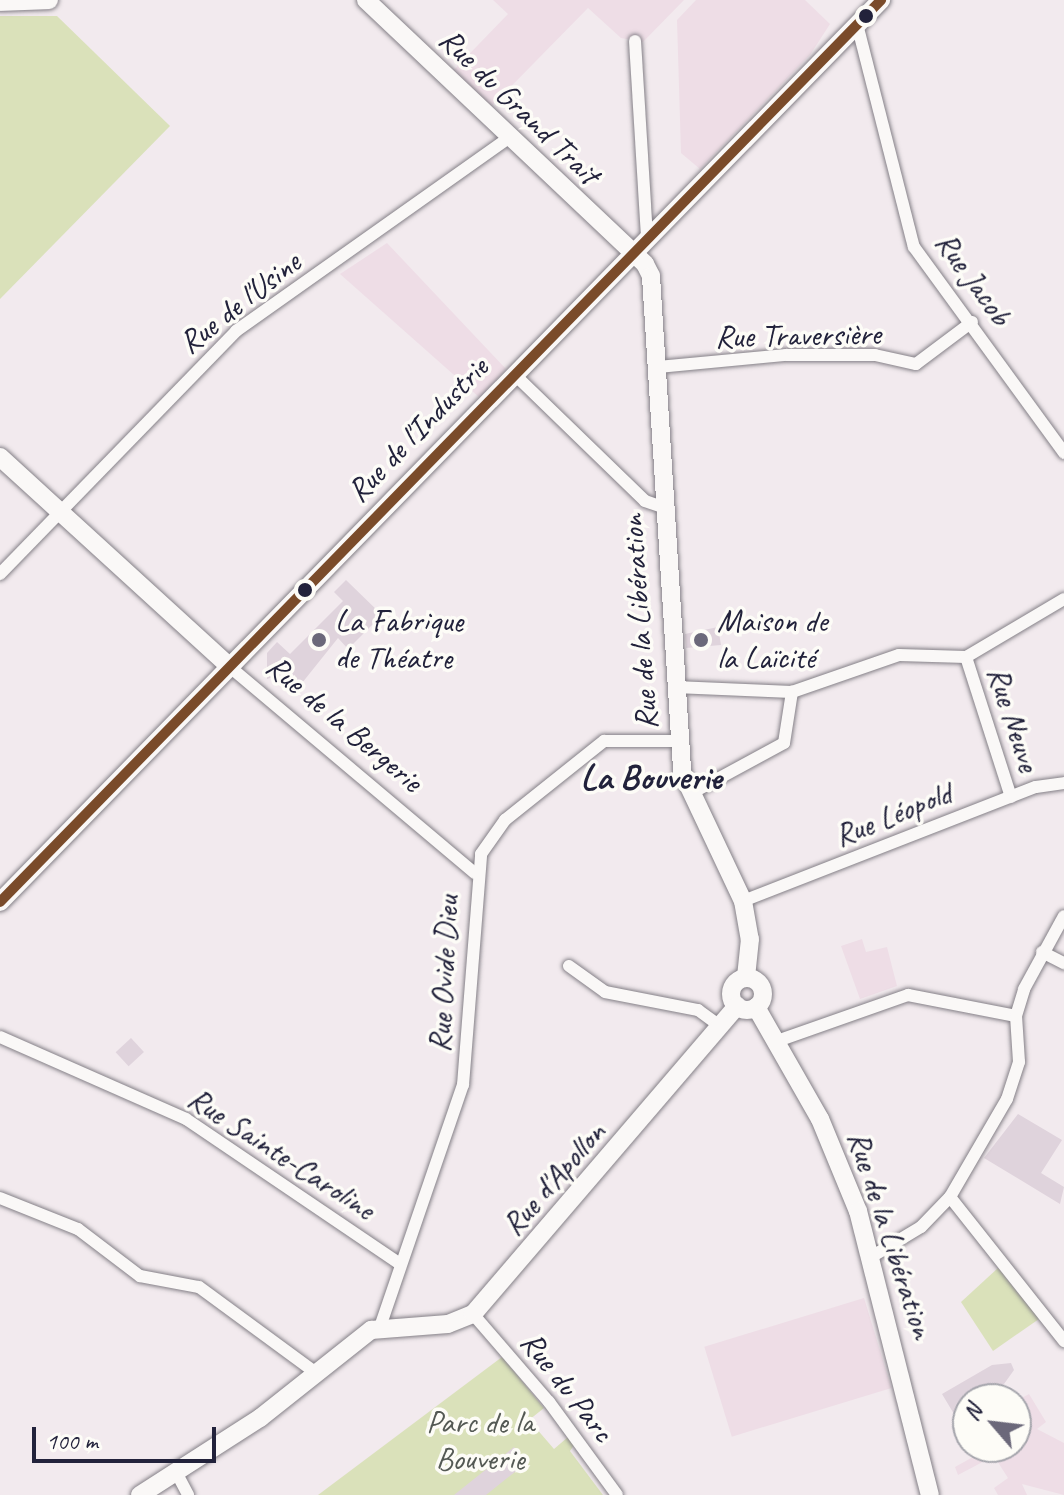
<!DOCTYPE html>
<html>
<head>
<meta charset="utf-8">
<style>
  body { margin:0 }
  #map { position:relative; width:1064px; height:1495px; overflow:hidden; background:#f2eaee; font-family:Caveat,sans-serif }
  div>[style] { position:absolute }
  .built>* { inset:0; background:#eedde6; transform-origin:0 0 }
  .green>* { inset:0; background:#dae1ba }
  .building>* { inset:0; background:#dfd3dc; transform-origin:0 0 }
  .roads { filter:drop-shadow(0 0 2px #848087) drop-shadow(0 0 2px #848087) }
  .street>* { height:12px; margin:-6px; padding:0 6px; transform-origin:6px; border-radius:6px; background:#faf8f7 }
  .secondary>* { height:18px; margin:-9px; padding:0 9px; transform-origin:9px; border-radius:9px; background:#faf8f7 }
  .secondary>.ring { margin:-9px; padding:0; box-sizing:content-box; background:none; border:18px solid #faf8f7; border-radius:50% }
  .bus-1>* { height:10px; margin:-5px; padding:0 5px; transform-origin:5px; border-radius:5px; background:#7a4b2a }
  .dots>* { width:22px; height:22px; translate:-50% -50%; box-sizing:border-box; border:4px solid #fdfcf7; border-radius:50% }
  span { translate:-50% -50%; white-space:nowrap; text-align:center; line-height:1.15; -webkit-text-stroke:7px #fdfcf7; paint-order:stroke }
  .street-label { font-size:32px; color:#22223b }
  .poi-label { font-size:32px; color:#22223b }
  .left { translate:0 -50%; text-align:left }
  .park-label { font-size:32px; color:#545954 }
  .quarter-label { font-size:36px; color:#22223b; font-weight:700 }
  .north { position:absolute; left:952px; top:1383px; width:80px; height:80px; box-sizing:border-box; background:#fdfcf7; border:2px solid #a5a5ac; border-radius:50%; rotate:298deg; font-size:22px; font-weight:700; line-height:32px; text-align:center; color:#22223b }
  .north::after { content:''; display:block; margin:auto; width:28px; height:36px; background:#6b687a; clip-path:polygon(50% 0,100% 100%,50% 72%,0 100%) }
  .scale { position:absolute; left:32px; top:1427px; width:184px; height:36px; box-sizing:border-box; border:4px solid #22223b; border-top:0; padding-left:10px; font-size:24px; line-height:28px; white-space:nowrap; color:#22223b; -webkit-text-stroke:6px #fdfcf7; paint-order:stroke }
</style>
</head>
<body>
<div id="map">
  <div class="built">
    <i style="clip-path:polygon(493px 0,684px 0,643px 42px,621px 38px,588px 8px,487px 111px,449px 75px,508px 14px)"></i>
    <i style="clip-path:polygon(696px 0,805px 0,830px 24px,810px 55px,700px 169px,681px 153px,677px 20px)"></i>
    <i style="clip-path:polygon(387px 243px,506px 369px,480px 398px,340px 274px)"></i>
    <i style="clip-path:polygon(862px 939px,866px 952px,887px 947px,897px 986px,860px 999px,841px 946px)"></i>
    <i style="left:864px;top:1298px;width:94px;height:167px;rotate:73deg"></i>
    <i style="clip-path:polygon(1029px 1394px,1046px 1422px,1037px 1429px,1064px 1443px,1064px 1495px,1022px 1484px,1027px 1495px,998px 1495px,994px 1488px,1008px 1478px,994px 1456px,958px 1475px,955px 1467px,991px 1447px,1016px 1447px,1016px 1401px)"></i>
  </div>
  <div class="green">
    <i style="clip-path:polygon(0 16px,57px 16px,170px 126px,0 299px)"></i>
    <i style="clip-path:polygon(998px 1268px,1039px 1319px,993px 1351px,961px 1302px)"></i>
    <i style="clip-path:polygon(502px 1357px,544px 1408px,529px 1420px,554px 1449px,568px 1437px,574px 1445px,570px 1451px,603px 1495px,318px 1495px)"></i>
  </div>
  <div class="building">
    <i style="clip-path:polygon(346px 580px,382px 615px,348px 649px,338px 638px,298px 688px,283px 674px,267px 679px,267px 653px,277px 642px,290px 654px,343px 601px,334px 592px)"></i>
    <i style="clip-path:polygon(718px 627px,721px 645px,686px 648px,685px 634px)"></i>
    <i style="left:131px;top:1038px;width:19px;height:21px;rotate:47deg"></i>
    <i style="clip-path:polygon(1018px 1114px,1062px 1140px,1041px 1173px,1064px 1187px,1060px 1204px,984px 1158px)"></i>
    <i style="clip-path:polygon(1011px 1363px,1014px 1370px,1004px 1384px,968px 1399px,954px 1414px,942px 1394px,992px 1365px)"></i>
    <i style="clip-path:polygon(514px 1447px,526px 1463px,486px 1495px,454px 1495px)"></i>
  </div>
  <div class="roads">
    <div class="street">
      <i style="left:857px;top:24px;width:230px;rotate:75.7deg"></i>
      <i style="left:914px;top:247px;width:255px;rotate:53.9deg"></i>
      <i style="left:635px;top:41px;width:199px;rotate:86.5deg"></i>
      <i style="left:658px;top:367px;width:129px;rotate:-5.4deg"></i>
      <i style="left:786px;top:355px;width:89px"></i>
      <i style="left:875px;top:355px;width:42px;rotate:12.4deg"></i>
      <i style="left:916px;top:364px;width:70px;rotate:-36.9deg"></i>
      <i style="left:514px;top:374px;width:182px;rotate:44.1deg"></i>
      <i style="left:645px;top:501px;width:18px;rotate:19deg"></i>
      <i style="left:0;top:574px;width:339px;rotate:-45.8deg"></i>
      <i style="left:236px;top:331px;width:332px;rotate:-35.3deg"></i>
      <i style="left:966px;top:657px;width:147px;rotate:72.2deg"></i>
      <i style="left:230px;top:667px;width:320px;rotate:40.1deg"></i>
      <i style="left:675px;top:687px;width:117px;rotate:2.4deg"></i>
      <i style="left:792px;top:692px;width:113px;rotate:-19.1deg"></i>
      <i style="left:899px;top:655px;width:67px;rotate:1.7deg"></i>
      <i style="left:966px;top:657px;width:114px;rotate:-30.6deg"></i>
      <i style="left:690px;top:794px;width:107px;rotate:-28.5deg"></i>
      <i style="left:784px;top:743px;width:52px;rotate:-81.1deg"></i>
      <i style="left:743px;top:901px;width:314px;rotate:-21.3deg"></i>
      <i style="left:1036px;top:787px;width:28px;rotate:-8deg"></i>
      <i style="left:1042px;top:952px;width:25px;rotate:27deg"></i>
      <i style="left:569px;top:966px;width:44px;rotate:35.8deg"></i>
      <i style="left:605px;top:992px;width:95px;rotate:11deg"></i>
      <i style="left:698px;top:1010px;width:29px;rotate:36deg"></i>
      <i style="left:0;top:1037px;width:203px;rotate:23.8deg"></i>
      <i style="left:186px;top:1119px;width:257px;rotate:34.1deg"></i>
      <i style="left:780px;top:1040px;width:136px;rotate:-19.4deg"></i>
      <i style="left:908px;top:995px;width:110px;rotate:11deg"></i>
      <i style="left:950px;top:1197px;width:184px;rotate:51.6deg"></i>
      <i style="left:0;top:1198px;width:84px;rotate:21.7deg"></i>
      <i style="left:78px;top:1229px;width:78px;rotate:37.2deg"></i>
      <i style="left:140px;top:1276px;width:60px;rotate:10.6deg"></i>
      <i style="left:199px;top:1287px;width:145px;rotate:36.3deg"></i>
      <i style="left:871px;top:1257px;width:58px;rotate:-31deg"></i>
      <i style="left:921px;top:1227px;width:42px;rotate:-46deg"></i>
      <i style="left:950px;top:1197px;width:113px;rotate:-59.8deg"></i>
      <i style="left:1007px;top:1099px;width:39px;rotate:-72deg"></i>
      <i style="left:1019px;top:1062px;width:46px;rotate:-93.7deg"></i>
      <i style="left:1016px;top:1016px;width:28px;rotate:-73deg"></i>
      <i style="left:1024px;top:989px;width:83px;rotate:-61.3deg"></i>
      <i style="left:473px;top:1314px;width:116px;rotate:49.2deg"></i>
      <i style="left:549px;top:1402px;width:115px;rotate:53.8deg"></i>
      <i style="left:380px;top:1327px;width:256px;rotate:-71.1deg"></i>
      <i style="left:463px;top:1085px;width:232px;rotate:-85.5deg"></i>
      <i style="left:481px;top:854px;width:42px;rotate:-54.8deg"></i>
      <i style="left:505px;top:820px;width:127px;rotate:-38.6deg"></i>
      <i style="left:604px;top:741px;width:75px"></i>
      <i style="left:176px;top:1472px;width:26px;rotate:62deg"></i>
    </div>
    <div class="secondary">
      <i style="left:366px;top:0;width:384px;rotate:43.4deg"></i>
      <i style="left:645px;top:264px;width:13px;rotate:63deg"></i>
      <i style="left:651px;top:276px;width:497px;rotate:86.4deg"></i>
      <i style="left:682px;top:772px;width:143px;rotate:64.7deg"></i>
      <i style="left:743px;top:901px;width:39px;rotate:80deg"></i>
      <i style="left:750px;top:939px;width:39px;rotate:96deg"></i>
      <i style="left:0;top:2px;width:49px;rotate:-2.3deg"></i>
      <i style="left:0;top:457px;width:311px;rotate:42.4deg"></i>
      <i style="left:0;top:902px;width:1261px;rotate:-45.67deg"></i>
      <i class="ring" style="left:731px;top:978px;width:14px;height:14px"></i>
      <i style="left:756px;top:1007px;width:129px;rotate:60.3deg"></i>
      <i style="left:820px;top:1119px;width:100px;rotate:67.6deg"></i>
      <i style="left:858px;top:1211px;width:293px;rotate:75.8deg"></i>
      <i style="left:140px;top:1495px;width:143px;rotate:-32.7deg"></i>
      <i style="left:260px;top:1418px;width:142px;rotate:-38.4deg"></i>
      <i style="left:371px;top:1330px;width:77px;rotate:-4.5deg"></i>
      <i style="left:448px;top:1324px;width:27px;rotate:-22deg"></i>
      <i style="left:473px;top:1314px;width:406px;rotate:-49.4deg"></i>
    </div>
  </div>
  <div class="bus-1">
    <i style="left:0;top:902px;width:1261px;rotate:-45.67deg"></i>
  </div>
  <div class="dots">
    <i style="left:866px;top:16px;background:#22223b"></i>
    <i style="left:305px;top:590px;background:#22223b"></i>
    <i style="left:319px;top:640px;background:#6b687a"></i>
    <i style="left:701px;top:640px;background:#6b687a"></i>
  </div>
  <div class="street-label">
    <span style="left:519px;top:107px;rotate:44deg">Rue du Grand Trait</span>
    <span style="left:973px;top:279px;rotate:54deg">Rue Jacob</span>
    <span style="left:240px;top:303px;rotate:-38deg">Rue de l'Usine</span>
    <span style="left:798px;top:336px;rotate:-1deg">Rue Traversière</span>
    <span style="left:418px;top:430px;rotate:-46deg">Rue de l'Industrie</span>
    <span style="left:640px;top:622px;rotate:-94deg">Rue de la Libération</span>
    <span style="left:1013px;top:719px;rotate:72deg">Rue Neuve</span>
    <span style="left:344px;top:724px;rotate:40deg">Rue de la Bergerie</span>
    <span style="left:893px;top:815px;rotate:-22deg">Rue Léopold</span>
    <span style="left:444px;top:974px;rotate:-87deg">Rue Ovide Dieu</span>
    <span style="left:281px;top:1154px;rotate:33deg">Rue Sainte-Caroline</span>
    <span style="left:554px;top:1179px;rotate:-49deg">Rue d'Apollon</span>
    <span style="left:890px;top:1235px;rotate:72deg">Rue de la Libération</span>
    <span style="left:567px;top:1387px;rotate:52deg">Rue du Parc</span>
  </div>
  <div class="poi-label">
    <span class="left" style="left:335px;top:640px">La Fabrique<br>de Théatre</span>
    <span class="left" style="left:717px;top:640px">Maison de<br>la Laïcité</span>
  </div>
  <div class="park-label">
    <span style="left:480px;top:1441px">Parc de la<br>Bouverie</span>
  </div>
  <div class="quarter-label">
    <span style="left:651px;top:778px">La Bouverie</span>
  </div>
  <div class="north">N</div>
  <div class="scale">100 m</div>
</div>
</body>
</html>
